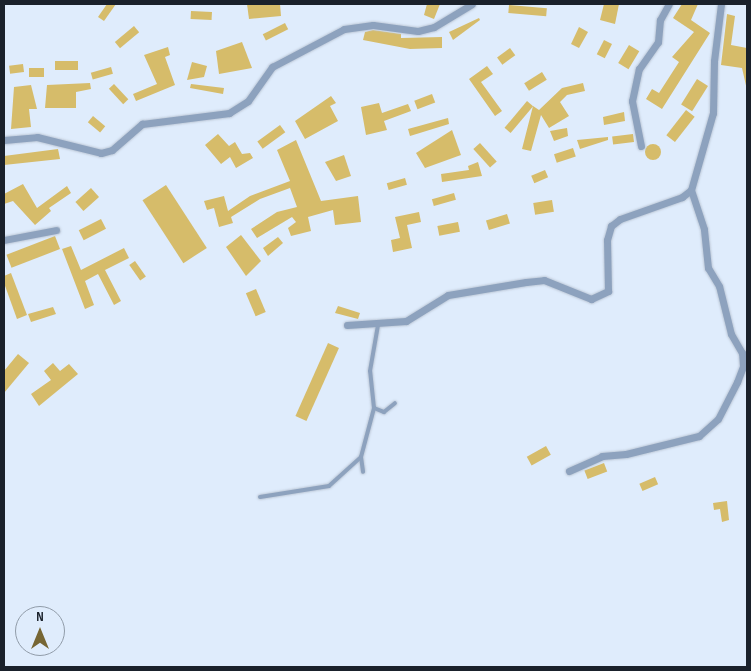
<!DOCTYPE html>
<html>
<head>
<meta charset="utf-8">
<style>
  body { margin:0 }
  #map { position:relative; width:751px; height:671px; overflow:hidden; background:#dfecfc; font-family:"Sofia Sans Condensed",sans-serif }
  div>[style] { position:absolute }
  .building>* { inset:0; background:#d6bc6a; transform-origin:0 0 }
  .round { border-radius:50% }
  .roads { filter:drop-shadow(0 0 1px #bcc7d6) drop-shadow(0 0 1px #bcc7d6) }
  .lane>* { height:4px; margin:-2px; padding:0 2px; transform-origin:2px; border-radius:2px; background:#8da2be }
  .street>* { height:7px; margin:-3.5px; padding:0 3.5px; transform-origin:3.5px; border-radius:3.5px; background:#8da2be }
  span { translate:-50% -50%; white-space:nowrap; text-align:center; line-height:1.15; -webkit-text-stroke:4.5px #dfecfc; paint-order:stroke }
  .frame { position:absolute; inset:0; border:5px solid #1a212b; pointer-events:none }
  .north { position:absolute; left:15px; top:606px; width:50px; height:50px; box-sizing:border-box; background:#dfecfc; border:1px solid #909ba8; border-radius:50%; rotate:0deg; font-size:14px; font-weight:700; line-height:20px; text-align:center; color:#1a212b }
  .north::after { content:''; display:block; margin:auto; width:18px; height:22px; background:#766634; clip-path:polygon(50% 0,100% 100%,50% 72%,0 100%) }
</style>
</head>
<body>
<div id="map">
  <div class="building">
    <i style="clip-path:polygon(107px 4px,116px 4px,104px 21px,98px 17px)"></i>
    <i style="clip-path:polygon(247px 4px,280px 4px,281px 16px,249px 19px)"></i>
    <i style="clip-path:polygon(427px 4px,440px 4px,434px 19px,424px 15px)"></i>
    <i style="clip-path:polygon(604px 4px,619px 4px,615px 24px,600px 20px)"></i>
    <i style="clip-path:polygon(682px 4px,698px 4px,691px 20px,710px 33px,662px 109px,646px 99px,652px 89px,659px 93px,679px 62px,672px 57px,694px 32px,673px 18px)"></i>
    <i style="left:509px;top:5px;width:38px;height:8px;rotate:5deg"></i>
    <i style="left:191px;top:11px;width:21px;height:8px;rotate:3deg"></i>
    <i style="clip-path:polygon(727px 14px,735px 16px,731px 45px,747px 48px,747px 90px,742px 68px,721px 65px)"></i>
    <i style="clip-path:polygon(479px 18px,480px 20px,453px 40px,449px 32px)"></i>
    <i style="left:285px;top:23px;width:7px;height:25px;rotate:63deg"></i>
    <i style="left:134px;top:26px;width:8px;height:25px;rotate:50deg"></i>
    <i style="clip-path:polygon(579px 27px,588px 32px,579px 48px,571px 44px)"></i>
    <i style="clip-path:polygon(373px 30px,401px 34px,401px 38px,442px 37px,442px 48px,410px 49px,363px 40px,365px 32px)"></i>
    <i style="left:604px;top:40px;width:9px;height:16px;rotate:27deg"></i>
    <i style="clip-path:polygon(242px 42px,252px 68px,219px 74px,216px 51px)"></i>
    <i style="left:629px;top:45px;width:12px;height:21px;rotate:31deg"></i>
    <i style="clip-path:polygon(168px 47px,170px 55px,165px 57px,175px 85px,136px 101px,133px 94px,157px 84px,144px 55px)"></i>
    <i style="left:510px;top:48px;width:9px;height:16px;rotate:54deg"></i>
    <i style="left:55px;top:61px;width:23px;height:9px"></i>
    <i style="clip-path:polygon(192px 62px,207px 66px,204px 77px,187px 80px)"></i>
    <i style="left:23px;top:64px;width:8px;height:14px;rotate:83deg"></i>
    <i style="clip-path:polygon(487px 66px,493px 74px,481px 82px,502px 111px,495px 116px,469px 79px)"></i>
    <i style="left:111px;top:67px;width:7px;height:21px;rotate:74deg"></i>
    <i style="left:44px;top:68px;width:9px;height:15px;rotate:90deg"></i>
    <i style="left:542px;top:72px;width:9px;height:21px;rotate:58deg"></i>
    <i style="left:697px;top:79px;width:13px;height:30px;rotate:32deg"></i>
    <i style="clip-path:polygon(90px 83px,91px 89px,76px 92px,76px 108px,45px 108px,47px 85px)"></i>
    <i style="clip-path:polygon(583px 83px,585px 91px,567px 95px,560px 102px,569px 116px,549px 128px,541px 115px,531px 151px,522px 149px,533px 106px,539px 110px,562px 88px)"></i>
    <i style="left:114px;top:84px;width:21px;height:7px;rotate:47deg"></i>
    <i style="clip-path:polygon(191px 84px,224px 88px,223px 94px,190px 88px)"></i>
    <i style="clip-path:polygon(31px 85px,37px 109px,29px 109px,31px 127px,11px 129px,14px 87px)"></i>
    <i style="left:432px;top:94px;width:9px;height:19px;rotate:69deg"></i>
    <i style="clip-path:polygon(331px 96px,336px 103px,330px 106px,338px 121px,305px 139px,295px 121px)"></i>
    <i style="left:527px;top:101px;width:8px;height:35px;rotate:40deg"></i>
    <i style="clip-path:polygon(379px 103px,382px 113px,408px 104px,411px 111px,384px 121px,387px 130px,366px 135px,361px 107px)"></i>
    <i style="left:686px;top:110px;width:11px;height:32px;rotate:38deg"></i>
    <i style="clip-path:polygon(624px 112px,625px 121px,604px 125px,603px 117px)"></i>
    <i style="left:93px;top:116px;width:16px;height:8px;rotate:40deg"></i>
    <i style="clip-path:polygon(448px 118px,449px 124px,410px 136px,408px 129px)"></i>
    <i style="left:280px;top:125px;width:9px;height:28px;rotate:54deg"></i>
    <i style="clip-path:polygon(567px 128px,568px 136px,554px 141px,550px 131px)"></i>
    <i style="clip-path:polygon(452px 130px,461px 155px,425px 168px,416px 153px)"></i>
    <i style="clip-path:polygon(218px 134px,229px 146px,235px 142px,242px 154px,250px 153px,253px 158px,236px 168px,230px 157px,221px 164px,205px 145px)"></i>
    <i style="left:633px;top:134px;width:8px;height:21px;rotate:83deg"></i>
    <i style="clip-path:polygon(608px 137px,608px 140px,580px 149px,577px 140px)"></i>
    <i style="clip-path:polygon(296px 140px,321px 201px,358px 196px,361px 222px,335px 225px,333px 210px,308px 217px,311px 231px,291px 236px,288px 228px,296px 222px,292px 217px,257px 238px,251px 229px,277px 212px,297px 207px,290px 188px,260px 199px,231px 217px,233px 223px,219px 227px,214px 208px,207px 210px,204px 201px,224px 196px,228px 211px,250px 196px,290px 181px,277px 150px)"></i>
    <i style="left:480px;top:143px;width:25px;height:9px;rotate:48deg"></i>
    <i class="round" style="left:645px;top:144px;width:16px;height:16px"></i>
    <i style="left:573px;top:148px;width:9px;height:20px;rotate:72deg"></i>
    <i style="clip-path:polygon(58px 149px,60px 159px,4px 165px,4px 156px)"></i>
    <i style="clip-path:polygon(344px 155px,351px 176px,336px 181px,325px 162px)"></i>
    <i style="clip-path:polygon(478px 162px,482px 176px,442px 182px,441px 174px,469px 170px,468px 166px)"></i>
    <i style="left:545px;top:170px;width:8px;height:15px;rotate:67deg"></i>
    <i style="left:405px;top:178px;width:7px;height:19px;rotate:74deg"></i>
    <i style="clip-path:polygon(23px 184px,37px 208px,67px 186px,71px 193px,49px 208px,51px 211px,35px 225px,13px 201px,4px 204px,4px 194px)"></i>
    <i style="left:166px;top:185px;width:75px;height:28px;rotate:57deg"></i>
    <i style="left:91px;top:188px;width:12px;height:21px;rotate:48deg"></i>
    <i style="left:454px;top:193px;width:7px;height:23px;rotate:74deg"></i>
    <i style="left:552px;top:200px;width:12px;height:19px;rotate:81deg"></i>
    <i style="clip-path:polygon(419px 212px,421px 222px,407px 225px,412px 248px,393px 252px,391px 240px,400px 238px,395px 217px)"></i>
    <i style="left:507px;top:214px;width:10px;height:22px;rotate:73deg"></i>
    <i style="left:101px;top:219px;width:11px;height:25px;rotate:63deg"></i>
    <i style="left:458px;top:222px;width:10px;height:21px;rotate:79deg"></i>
    <i style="clip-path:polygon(241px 235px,261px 261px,246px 276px,226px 247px)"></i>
    <i style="left:55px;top:236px;width:14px;height:52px;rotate:69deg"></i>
    <i style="clip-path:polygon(278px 237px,283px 243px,268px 256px,263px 248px)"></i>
    <i style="clip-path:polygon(71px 246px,81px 270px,124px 248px,129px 258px,105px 270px,121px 301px,114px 305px,98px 274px,85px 281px,94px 305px,85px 309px,62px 249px)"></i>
    <i style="left:135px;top:261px;width:19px;height:7px;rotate:55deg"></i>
    <i style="clip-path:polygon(11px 273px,27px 315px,17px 319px,4px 283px,4px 276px)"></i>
    <i style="left:256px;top:289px;width:25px;height:11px;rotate:67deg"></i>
    <i style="clip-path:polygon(338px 306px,360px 313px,358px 319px,335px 313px)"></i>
    <i style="clip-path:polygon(53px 307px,56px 314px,31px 322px,28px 314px)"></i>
    <i style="left:328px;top:343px;width:12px;height:80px;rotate:24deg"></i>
    <i style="clip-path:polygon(18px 354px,29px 363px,4px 393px,4px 371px)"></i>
    <i style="clip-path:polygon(53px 363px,60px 371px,69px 364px,78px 374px,39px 406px,31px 394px,51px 380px,44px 371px)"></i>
    <i style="left:546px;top:446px;width:10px;height:22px;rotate:61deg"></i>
    <i style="left:604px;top:463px;width:9px;height:21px;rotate:69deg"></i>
    <i style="left:655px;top:477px;width:8px;height:17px;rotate:67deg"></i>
    <i style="clip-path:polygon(727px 501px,729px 520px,722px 522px,720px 509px,714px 510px,713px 503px)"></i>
  </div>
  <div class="roads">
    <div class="lane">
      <i style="left:374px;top:408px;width:11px;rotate:22deg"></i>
      <i style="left:384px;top:412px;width:14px;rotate:-39deg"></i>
      <i style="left:361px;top:457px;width:15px;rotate:82deg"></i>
      <i style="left:260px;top:497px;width:70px;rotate:-9.1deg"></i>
      <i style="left:329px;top:486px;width:43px;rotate:-42.2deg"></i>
      <i style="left:361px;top:457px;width:51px;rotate:-75.1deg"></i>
      <i style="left:374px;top:408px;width:37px;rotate:-96deg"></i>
      <i style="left:370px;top:371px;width:47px;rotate:-80.1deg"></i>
    </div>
    <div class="street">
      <i style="left:4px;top:140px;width:33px;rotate:-5deg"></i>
      <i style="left:37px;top:137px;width:66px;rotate:14deg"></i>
      <i style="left:101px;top:153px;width:11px;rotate:-15deg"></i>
      <i style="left:112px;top:150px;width:40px;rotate:-41deg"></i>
      <i style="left:142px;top:124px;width:88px;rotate:-7.2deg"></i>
      <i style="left:229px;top:113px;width:22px;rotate:-32deg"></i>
      <i style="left:248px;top:101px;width:42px;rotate:-54.8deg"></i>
      <i style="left:272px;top:67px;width:81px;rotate:-27.8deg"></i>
      <i style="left:344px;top:29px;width:29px;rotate:-8deg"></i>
      <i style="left:373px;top:25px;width:45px;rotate:7.6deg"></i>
      <i style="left:418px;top:31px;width:16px;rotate:-14deg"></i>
      <i style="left:434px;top:27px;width:44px;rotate:-31.2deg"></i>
      <i style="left:641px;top:146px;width:46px;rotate:-101.3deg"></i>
      <i style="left:632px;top:101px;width:33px;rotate:-78deg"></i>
      <i style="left:639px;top:69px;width:33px;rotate:-55deg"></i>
      <i style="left:658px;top:42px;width:22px;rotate:-85deg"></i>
      <i style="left:660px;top:20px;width:18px;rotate:-61deg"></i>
      <i style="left:4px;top:240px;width:53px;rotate:-10.9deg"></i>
      <i style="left:347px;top:325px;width:59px;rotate:-3.9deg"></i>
      <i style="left:406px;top:321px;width:49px;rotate:-31.8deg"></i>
      <i style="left:448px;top:295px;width:79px;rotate:-9.5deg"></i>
      <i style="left:526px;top:282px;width:18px;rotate:-6deg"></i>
      <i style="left:544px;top:280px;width:51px;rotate:22deg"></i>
      <i style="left:591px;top:299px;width:19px;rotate:-25deg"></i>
      <i style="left:608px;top:291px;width:51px;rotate:-91.1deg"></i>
      <i style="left:607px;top:240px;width:15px;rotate:-74deg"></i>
      <i style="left:611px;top:226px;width:11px;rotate:-38deg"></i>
      <i style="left:620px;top:219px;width:66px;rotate:-19.5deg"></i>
      <i style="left:682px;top:197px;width:11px;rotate:-38deg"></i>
      <i style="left:691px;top:190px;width:80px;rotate:-74.1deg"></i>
      <i style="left:713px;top:113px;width:52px;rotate:-88.9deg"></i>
      <i style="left:714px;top:61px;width:57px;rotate:-83deg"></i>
      <i style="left:569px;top:471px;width:36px;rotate:-24deg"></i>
      <i style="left:602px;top:456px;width:24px;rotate:-5deg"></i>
      <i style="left:626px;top:454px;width:75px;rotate:-13.9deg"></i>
      <i style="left:699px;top:436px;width:25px;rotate:-42deg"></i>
      <i style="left:718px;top:419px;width:42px;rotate:-62.8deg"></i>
      <i style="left:737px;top:382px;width:17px;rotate:-69deg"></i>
      <i style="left:743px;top:366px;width:13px;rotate:-94deg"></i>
      <i style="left:742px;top:353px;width:22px;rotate:-120deg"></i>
      <i style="left:731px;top:334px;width:49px;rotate:-104deg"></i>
      <i style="left:719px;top:286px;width:21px;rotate:-121deg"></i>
      <i style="left:708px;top:268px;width:39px;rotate:-96deg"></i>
      <i style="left:704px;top:229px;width:41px;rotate:-108.4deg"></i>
    </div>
  </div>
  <div class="frame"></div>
  <div class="north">N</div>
</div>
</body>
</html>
